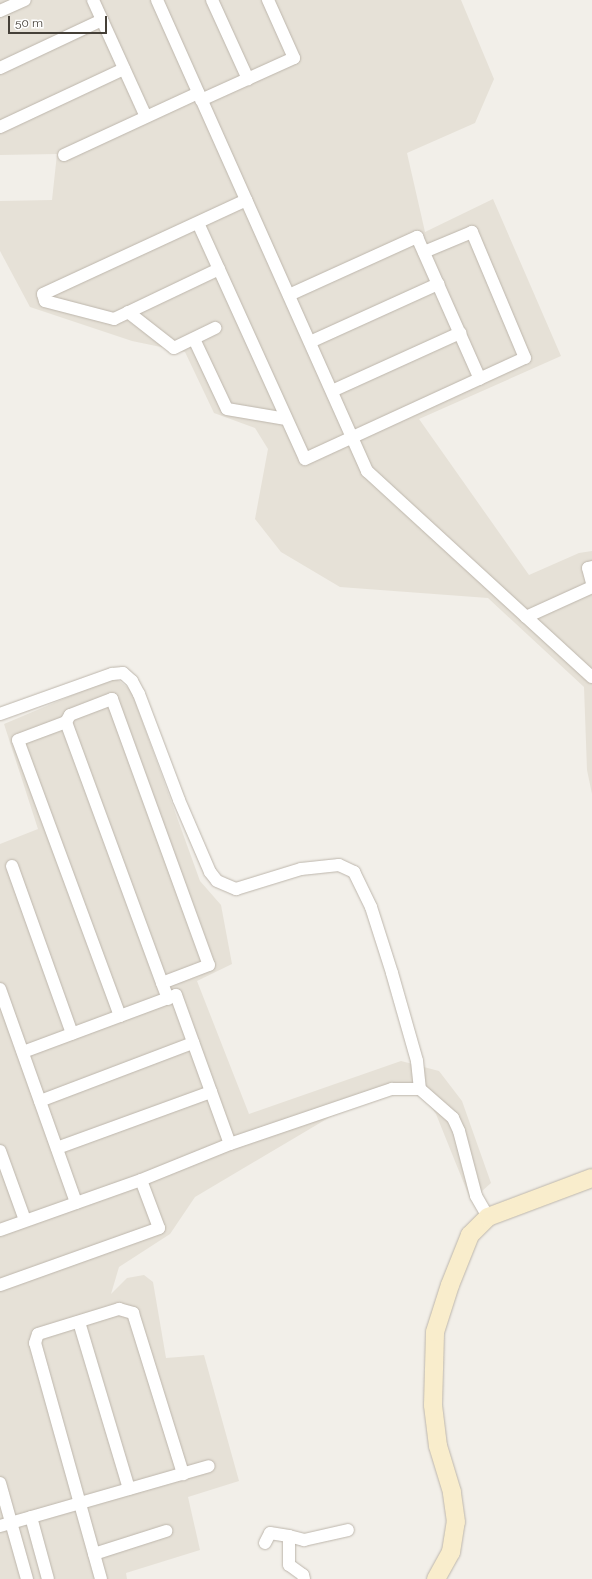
<!DOCTYPE html>
<html>
<head>
<meta charset="utf-8">
<style>
  body { margin:0 }
  #map { position:relative; width:592px; height:1579px; overflow:hidden; background:#f2efe9; font-family:Raleway,sans-serif }
  div>[style] { position:absolute }
  .residential>* { inset:0; background:#e6e1d7 }
  .roads { filter:drop-shadow(0 0 1px #bdb6ac) drop-shadow(0 0 1px #bdb6ac) }
  .street>* { height:12px; margin:-6px; padding:0 6px; transform-origin:6px; border-radius:6px; background:#fff }
  .secondary>* { height:18px; margin:-9px; padding:0 9px; transform-origin:9px; border-radius:9px; background:#f9edcc }
  span { translate:-50% -50%; white-space:nowrap; text-align:center; line-height:1.15; -webkit-text-stroke:3px #fff; paint-order:stroke }
  .scale { position:absolute; left:8px; top:16px; width:99px; height:18px; box-sizing:border-box; border:2px solid #454038; border-top:0; padding-left:5px; font-size:12px; line-height:14px; white-space:nowrap; color:#454038; -webkit-text-stroke:3px #fff; paint-order:stroke }
</style>
</head>
<body>
<div id="map">
  <div class="residential">
    <i style="clip-path:polygon(0 0,461px 0,494px 79px,475px 123px,407px 153px,425px 232px,493px 199px,561px 356px,419px 419px,529px 575px,579px 553px,592px 551px,592px 794px,587px 770px,584px 687px,488px 598px,340px 587px,281px 552px,255px 519px,268px 449px,255px 428px,214px 413px,185px 352px,132px 341px,30px 307px,0 251px,0 201px,52px 200px,57px 154px,0 155px)"></i>
    <i style="clip-path:polygon(117px 679px,131px 690px,200px 881px,221px 905px,232px 964px,197px 981px,249px 1114px,401px 1061px,439px 1071px,462px 1101px,491px 1183px,471px 1201px,436px 1114px,420px 1092px,399px 1090px,330px 1117px,195px 1197px,170px 1234px,119px 1267px,111px 1294px,127px 1278px,144px 1275px,153px 1282px,166px 1358px,204px 1355px,239px 1481px,188px 1497px,200px 1550px,126px 1573px,127px 1579px,0 1579px,0 844px,38px 829px,4px 724px,101px 683px)"></i>
  </div>
  <div class="roads">
    <div class="street">
      <i style="left:93px;top:0;width:128px;rotate:65.6deg"></i>
      <i style="left:157px;top:0;width:516px;rotate:65.97deg"></i>
      <i style="left:367px;top:471px;width:305px;rotate:42.5deg"></i>
      <i style="left:212px;top:0;width:87px;rotate:65.5deg"></i>
      <i style="left:0;top:11px;width:27px;rotate:-24deg"></i>
      <i style="left:0;top:68px;width:113px;rotate:-25.2deg"></i>
      <i style="left:201px;top:100px;width:102px;rotate:-24.3deg"></i>
      <i style="left:294px;top:58px;width:64px;rotate:-114.1deg"></i>
      <i style="left:0;top:127px;width:137px;rotate:-25.1deg"></i>
      <i style="left:64px;top:155px;width:148px;rotate:-24.8deg"></i>
      <i style="left:198px;top:223px;width:259px;rotate:65.6deg"></i>
      <i style="left:305px;top:459px;width:242px;rotate:-24.7deg"></i>
      <i style="left:525px;top:358px;width:137px;rotate:-112.8deg"></i>
      <i style="left:472px;top:232px;width:52px;rotate:157.4deg"></i>
      <i style="left:219px;top:269px;width:116px;rotate:154.5deg"></i>
      <i style="left:114px;top:319px;width:71px;rotate:-165.4deg"></i>
      <i style="left:45px;top:301px;width:7px;rotate:-106deg"></i>
      <i style="left:43px;top:294px;width:224px;rotate:-24.8deg"></i>
      <i style="left:289px;top:295px;width:141px;rotate:-24.4deg"></i>
      <i style="left:417px;top:237px;width:155px;rotate:66.1deg"></i>
      <i style="left:128px;top:312px;width:58px;rotate:38deg"></i>
      <i style="left:174px;top:348px;width:46px;rotate:-26deg"></i>
      <i style="left:194px;top:339px;width:77px;rotate:64.8deg"></i>
      <i style="left:227px;top:409px;width:60px;rotate:9.6deg"></i>
      <i style="left:310px;top:342px;width:141px;rotate:-24.4deg"></i>
      <i style="left:332px;top:391px;width:141px;rotate:-24.4deg"></i>
      <i style="left:592px;top:567px;width:4px;rotate:166deg"></i>
      <i style="left:588px;top:568px;width:16px;rotate:75deg"></i>
      <i style="left:526px;top:617px;width:72px;rotate:-24.4deg"></i>
      <i style="left:0;top:714px;width:119px;rotate:-19.7deg"></i>
      <i style="left:112px;top:674px;width:11px;rotate:-5deg"></i>
      <i style="left:123px;top:673px;width:12px;rotate:42deg"></i>
      <i style="left:132px;top:681px;width:15px;rotate:62deg"></i>
      <i style="left:139px;top:694px;width:113px;rotate:69.3deg"></i>
      <i style="left:179px;top:800px;width:78px;rotate:66.7deg"></i>
      <i style="left:210px;top:872px;width:11px;rotate:52deg"></i>
      <i style="left:217px;top:881px;width:21px;rotate:23deg"></i>
      <i style="left:236px;top:889px;width:68px;rotate:-17.1deg"></i>
      <i style="left:301px;top:869px;width:38px;rotate:-6deg"></i>
      <i style="left:339px;top:865px;width:17px;rotate:25deg"></i>
      <i style="left:354px;top:872px;width:39px;rotate:64deg"></i>
      <i style="left:371px;top:907px;width:69px;rotate:72.3deg"></i>
      <i style="left:392px;top:973px;width:91px;rotate:74.1deg"></i>
      <i style="left:417px;top:1061px;width:28px;rotate:84deg"></i>
      <i style="left:66px;top:722px;width:278px;rotate:69.8deg"></i>
      <i style="left:12px;top:866px;width:178px;rotate:70.3deg"></i>
      <i style="left:0;top:989px;width:227px;rotate:70.4deg"></i>
      <i style="left:120px;top:1016px;width:294px;rotate:-110.3deg"></i>
      <i style="left:18px;top:740px;width:51px;rotate:-20.6deg"></i>
      <i style="left:66px;top:722px;width:8px;rotate:-60deg"></i>
      <i style="left:70px;top:715px;width:45px;rotate:-20.9deg"></i>
      <i style="left:112px;top:699px;width:283px;rotate:70deg"></i>
      <i style="left:209px;top:965px;width:50px;rotate:159deg"></i>
      <i style="left:162px;top:983px;width:17px;rotate:69deg"></i>
      <i style="left:23px;top:1052px;width:163px;rotate:-20.4deg"></i>
      <i style="left:176px;top:995px;width:158px;rotate:70.1deg"></i>
      <i style="left:40px;top:1101px;width:164px;rotate:-20.8deg"></i>
      <i style="left:57px;top:1148px;width:164px;rotate:-20deg"></i>
      <i style="left:0;top:1151px;width:73px;rotate:70.1deg"></i>
      <i style="left:0;top:1230px;width:150px;rotate:-19.5deg"></i>
      <i style="left:141px;top:1180px;width:96px;rotate:-22deg"></i>
      <i style="left:230px;top:1144px;width:171px;rotate:-18.8deg"></i>
      <i style="left:392px;top:1089px;width:28px"></i>
      <i style="left:420px;top:1089px;width:44px;rotate:41.3deg"></i>
      <i style="left:453px;top:1118px;width:14px;rotate:65deg"></i>
      <i style="left:459px;top:1131px;width:67px;rotate:75.3deg"></i>
      <i style="left:476px;top:1196px;width:24px;rotate:60deg"></i>
      <i style="left:0;top:1285px;width:169px;rotate:-19.7deg"></i>
      <i style="left:159px;top:1228px;width:51px;rotate:-110.6deg"></i>
      <i style="left:79px;top:1322px;width:174px;rotate:73.3deg"></i>
      <i style="left:0;top:1483px;width:100px;rotate:74.3deg"></i>
      <i style="left:31px;top:1517px;width:64px;rotate:74.7deg"></i>
      <i style="left:0;top:1526px;width:217px;rotate:-16deg"></i>
      <i style="left:265px;top:1543px;width:11px;rotate:-63deg"></i>
      <i style="left:270px;top:1533px;width:19px;rotate:9deg"></i>
      <i style="left:94px;top:1554px;width:76px;rotate:-17.7deg"></i>
      <i style="left:101px;top:1579px;width:245px;rotate:-105.6deg"></i>
      <i style="left:35px;top:1343px;width:9px;rotate:-72deg"></i>
      <i style="left:38px;top:1334px;width:85px;rotate:-17.2deg"></i>
      <i style="left:119px;top:1309px;width:15px;rotate:16deg"></i>
      <i style="left:133px;top:1313px;width:169px;rotate:72.7deg"></i>
      <i style="left:304px;top:1579px;width:4px;rotate:-104deg"></i>
      <i style="left:303px;top:1575px;width:17px;rotate:-144deg"></i>
      <i style="left:289px;top:1565px;width:29px;rotate:-90deg"></i>
      <i style="left:289px;top:1536px;width:16px;rotate:15deg"></i>
      <i style="left:304px;top:1540px;width:45px;rotate:-12.8deg"></i>
    </div>
    <div class="secondary">
      <i style="left:436px;top:1579px;width:31px;rotate:-61deg"></i>
      <i style="left:451px;top:1552px;width:30px;rotate:-81deg"></i>
      <i style="left:456px;top:1522px;width:30px;rotate:-98deg"></i>
      <i style="left:452px;top:1492px;width:48px;rotate:-106.9deg"></i>
      <i style="left:438px;top:1446px;width:41px;rotate:-97deg"></i>
      <i style="left:433px;top:1405px;width:73px;rotate:-88.4deg"></i>
      <i style="left:435px;top:1332px;width:49px;rotate:-72.3deg"></i>
      <i style="left:450px;top:1285px;width:54px;rotate:-68.2deg"></i>
      <i style="left:470px;top:1235px;width:25px;rotate:-45deg"></i>
      <i style="left:488px;top:1217px;width:111px;rotate:-20.6deg"></i>
    </div>
  </div>
  <div class="scale">50 m</div>
</div>
</body>
</html>
